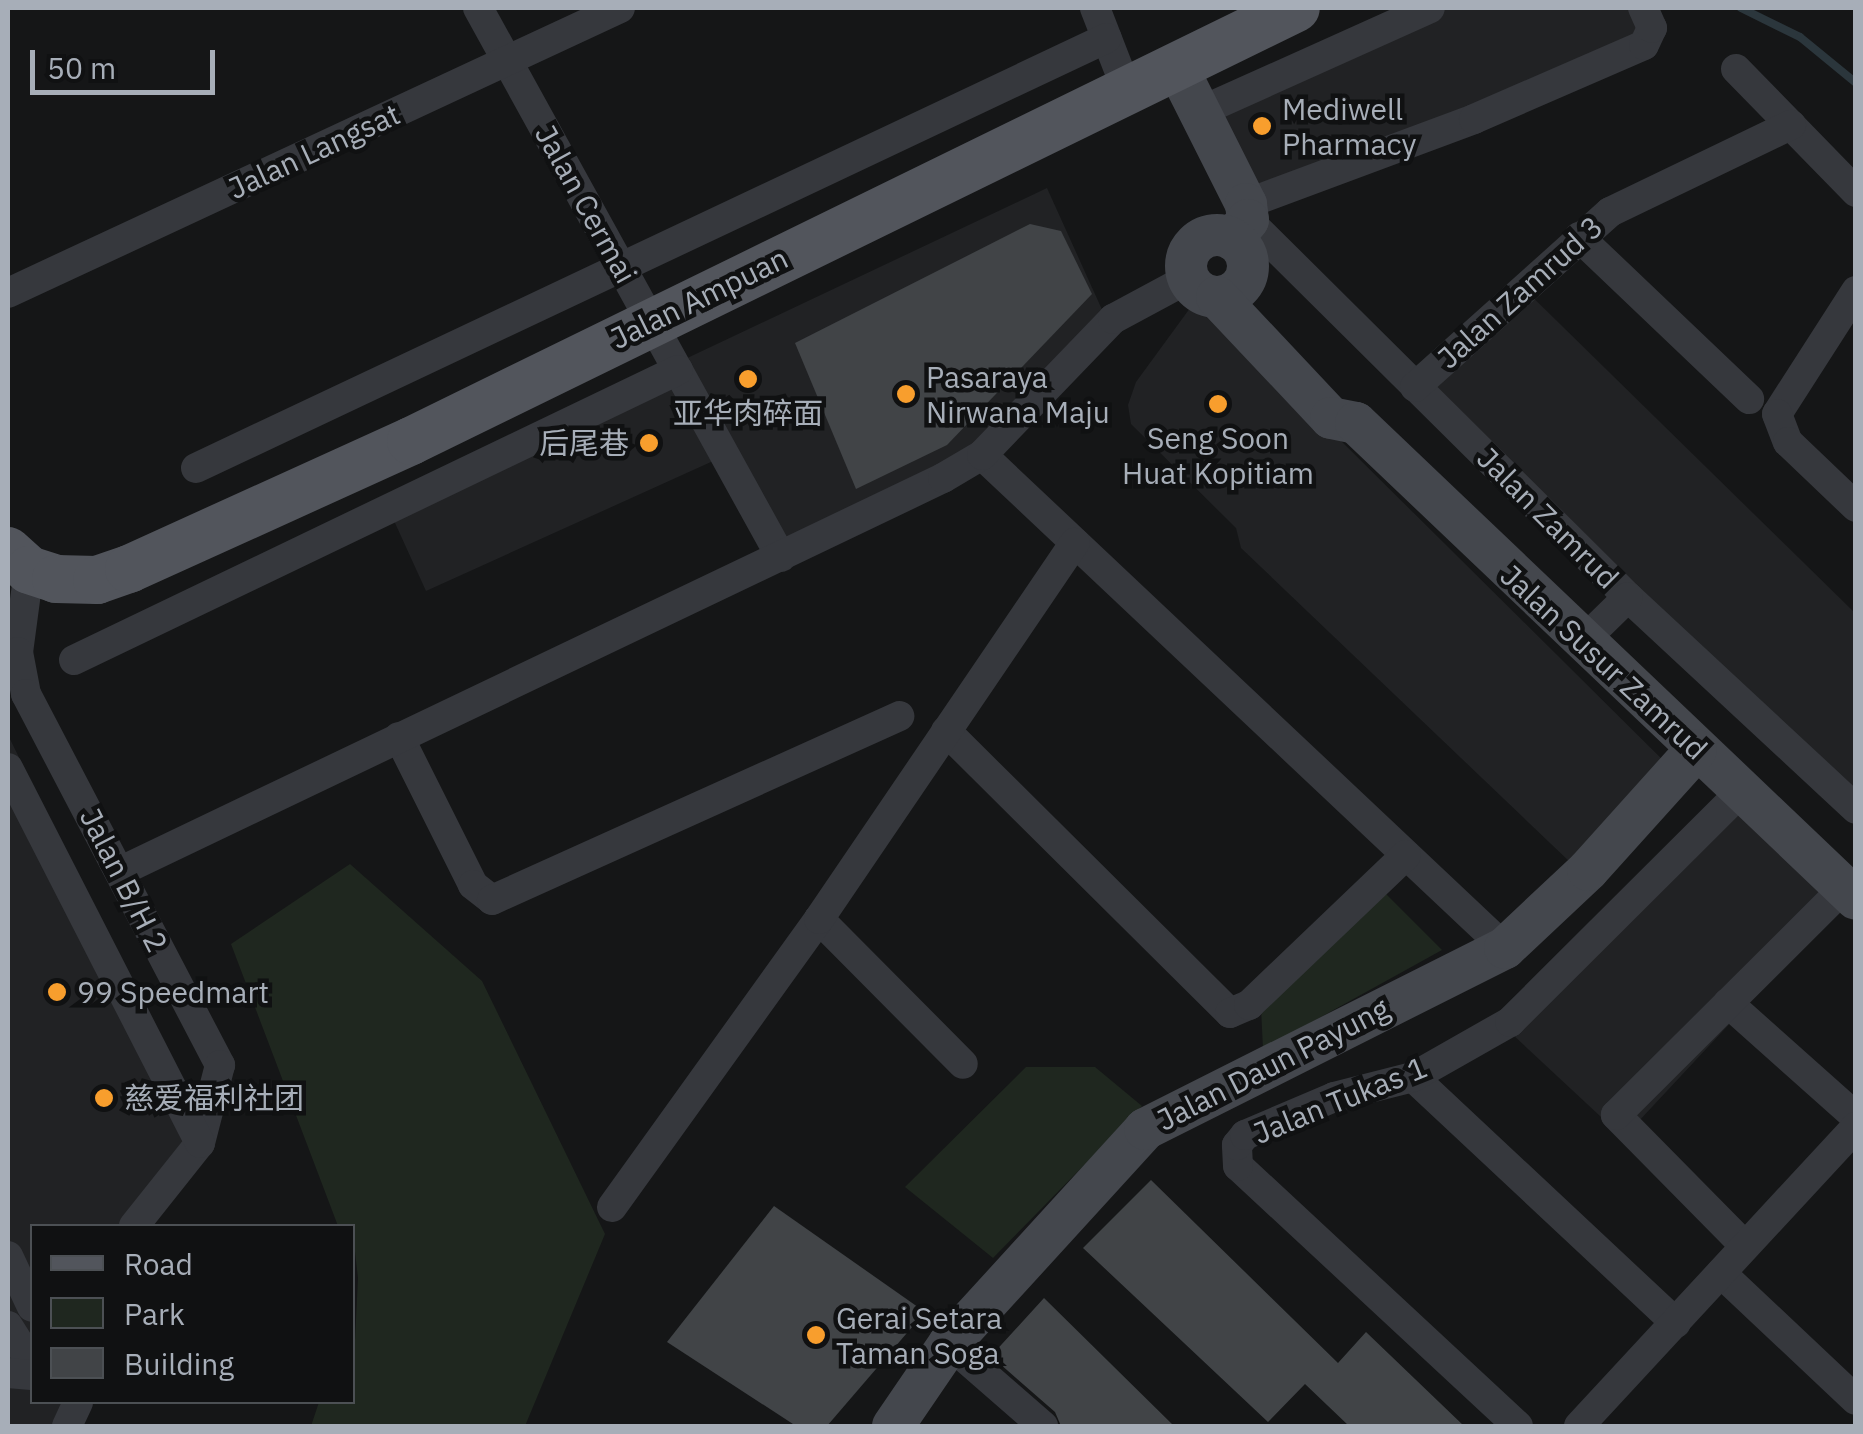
<!DOCTYPE html>
<html>
<head>
<meta charset="utf-8">
<style>
  body { margin:0 }
  #map { position:relative; width:1863px; height:1434px; overflow:hidden; background:#151617; font-family:"IBM Plex Sans","Noto Sans SC",sans-serif }
  div>[style] { position:absolute }
  .built>* { inset:0; background:#212224; transform-origin:0 0 }
  .green>* { inset:0; background:#1f271f }
  .stream>* { height:8px; margin:-4px; padding:0 4px; transform-origin:4px; border-radius:4px; background:#2b363c }
  .building>* { inset:0; background:#414447 }
  .street>* { height:30px; margin:-15px; padding:0 15px; transform-origin:15px; border-radius:15px; background:#36383d }
  .secondary>* { height:42px; margin:-21px; padding:0 21px; transform-origin:21px; border-radius:21px; background:#44474d }
  .secondary>.ring { margin:-21px; padding:0; box-sizing:content-box; background:none; border:42px solid #44474d; border-radius:50% }
  .primary>* { height:48px; margin:-24px; padding:0 24px; transform-origin:24px; border-radius:24px; background:#52555c }
  .dots>* { width:28px; height:28px; translate:-50% -50%; box-sizing:border-box; border:5px solid #101112; border-radius:50% }
  span { translate:-50% -50%; white-space:nowrap; text-align:center; line-height:1.15; -webkit-text-stroke:9px #101112; paint-order:stroke }
  .poi-label { font-size:30px; color:#a7aeb8 }
  .left { translate:0 -50%; text-align:left }
  .right { translate:-100% -50%; text-align:right }
  .street-label { font-size:30px; color:#a7aeb8 }
  .frame { position:absolute; inset:0; border:10px solid #a7aeb8; pointer-events:none }
  .legend { position:absolute; left:30px; top:1224px; width:325px; height:180px; box-sizing:border-box; background:#101112; border:2px solid #4c5054; margin:0; padding:12px 18px; list-style:none; font-size:30px; color:#a7aeb8 }
  .legend li { display:flex; align-items:center; gap:20px; height:50px }
  .legend b { width:50px; border:2px solid #4c5054 }
  .scale { position:absolute; left:30px; top:50px; width:185px; height:45px; box-sizing:border-box; border:5px solid #a7aeb8; border-top:0; padding-left:12px; font-size:30px; line-height:35px; white-space:nowrap; color:#a7aeb8; -webkit-text-stroke:8px #101112; paint-order:stroke }
</style>
</head>
<body>
<div id="map">
  <div class="built">
    <i style="clip-path:polygon(1410px 8px,1653px 8px,1662px 28px,1260px 210px,1184px 111px)"></i>
    <i style="clip-path:polygon(1047px 188px,1104px 314px,975px 448px,784px 546px,733px 452px,426px 591px,385px 501px)"></i>
    <i style="clip-path:polygon(1515px 280px,1855px 613px,1855px 821px,1402px 387px)"></i>
    <i style="clip-path:polygon(1193px 304px,1210px 311px,1684px 781px,1593px 884px,1241px 548px,1236px 528px,1131px 424px,1128px 405px,1136px 382px)"></i>
    <i style="clip-path:polygon(8px 735px,209px 1143px,146px 1226px,32px 1226px,32px 1402px,87px 1402px,78px 1426px,8px 1426px)"></i>
    <i style="left:1726px;top:796px;width:158px;height:320px;rotate:43deg"></i>
  </div>
  <div class="green">
    <i style="clip-path:polygon(350px 864px,482px 981px,605px 1234px,525px 1426px,311px 1426px,319px 1402px,352px 1402px,358px 1278px,352px 1226px,338px 1226px,231px 944px)"></i>
    <i style="clip-path:polygon(1382px 890px,1442px 950px,1263px 1049px,1261px 1008px)"></i>
    <i style="clip-path:polygon(1026px 1067px,1095px 1067px,1142px 1106px,993px 1258px,905px 1187px)"></i>
  </div>
  <div class="stream">
    <i style="left:1741px;top:8px;width:66px;rotate:26.2deg"></i>
    <i style="left:1800px;top:37px;width:72px;rotate:39.4deg"></i>
  </div>
  <div class="building">
    <i style="clip-path:polygon(1030px 224px,1061px 231px,1092px 294px,947px 445px,856px 489px,795px 343px)"></i>
    <i style="clip-path:polygon(1151px 1180px,1338px 1363px,1366px 1332px,1464px 1426px,1349px 1426px,1305px 1384px,1268px 1422px,1083px 1248px)"></i>
    <i style="clip-path:polygon(774px 1206px,925px 1312px,827px 1426px,796px 1426px,667px 1342px)"></i>
    <i style="clip-path:polygon(1044px 1298px,1174px 1426px,1061px 1426px,1055px 1412px,991px 1356px)"></i>
  </div>
  <div class="street">
    <i style="left:478px;top:8px;width:627px;rotate:61.11deg"></i>
    <i style="left:1095px;top:8px;width:86px;rotate:68.8deg"></i>
    <i style="left:1736px;top:69px;width:172px;rotate:45.7deg"></i>
    <i style="left:1199px;top:112px;width:253px;rotate:-24.2deg"></i>
    <i style="left:1246px;top:204px;width:243px;rotate:-20.4deg"></i>
    <i style="left:1474px;top:119px;width:185px;rotate:-23.5deg"></i>
    <i style="left:1644px;top:45px;width:19px;rotate:-65deg"></i>
    <i style="left:1652px;top:28px;width:22px;rotate:-114deg"></i>
    <i style="left:1248px;top:220px;width:535px;rotate:44.77deg"></i>
    <i style="left:1628px;top:597px;width:311px;rotate:42.9deg"></i>
    <i style="left:1579px;top:237px;width:235px;rotate:43.6deg"></i>
    <i style="left:1856px;top:291px;width:146px;rotate:122.7deg"></i>
    <i style="left:1777px;top:414px;width:30px;rotate:69deg"></i>
    <i style="left:1788px;top:442px;width:94px;rotate:43.7deg"></i>
    <i style="left:8px;top:293px;width:675px;rotate:-24.97deg"></i>
    <i style="left:1415px;top:387px;width:262px;rotate:-41.9deg"></i>
    <i style="left:1610px;top:212px;width:201px;rotate:-25.7deg"></i>
    <i style="left:982px;top:455px;width:719px;rotate:43.31deg"></i>
    <i style="left:196px;top:468px;width:1007px;rotate:-25.27deg"></i>
    <i style="left:29px;top:570px;width:83px;rotate:97.6deg"></i>
    <i style="left:18px;top:652px;width:43px;rotate:79.2deg"></i>
    <i style="left:26px;top:694px;width:419px;rotate:62.4deg"></i>
    <i style="left:220px;top:1065px;width:81px;rotate:104.4deg"></i>
    <i style="left:200px;top:1143px;width:106px;rotate:128.5deg"></i>
    <i style="left:1582px;top:642px;width:64px;rotate:-44.4deg"></i>
    <i style="left:74px;top:660px;width:670px;rotate:-25.65deg"></i>
    <i style="left:946px;top:731px;width:400px;rotate:44.8deg"></i>
    <i style="left:1230px;top:1013px;width:21px;rotate:-23deg"></i>
    <i style="left:1249px;top:1005px;width:217px;rotate:-43.7deg"></i>
    <i style="left:399px;top:737px;width:165px;rotate:63.4deg"></i>
    <i style="left:473px;top:885px;width:24px;rotate:38deg"></i>
    <i style="left:492px;top:900px;width:447px;rotate:-24.3deg"></i>
    <i style="left:8px;top:768px;width:421px;rotate:62.9deg"></i>
    <i style="left:121px;top:871px;width:911px;rotate:-25.55deg"></i>
    <i style="left:943px;top:478px;width:45px;rotate:-30.5deg"></i>
    <i style="left:982px;top:455px;width:189px;rotate:-46.1deg"></i>
    <i style="left:1113px;top:319px;width:86px;rotate:-28.3deg"></i>
    <i style="left:819px;top:919px;width:204px;rotate:45.2deg"></i>
    <i style="left:1728px;top:1003px;width:171px;rotate:41.7deg"></i>
    <i style="left:1413px;top:1077px;width:360px;rotate:43.1deg"></i>
    <i style="left:612px;top:1207px;width:355px;rotate:-54.3deg"></i>
    <i style="left:819px;top:919px;width:455px;rotate:-55.8deg"></i>
    <i style="left:1745px;top:1246px;width:184px;rotate:-134.6deg"></i>
    <i style="left:1616px;top:1115px;width:322px;rotate:-44.9deg"></i>
    <i style="left:8px;top:1256px;width:56px;rotate:64.8deg"></i>
    <i style="left:1721px;top:1273px;width:185px;rotate:43.3deg"></i>
    <i style="left:8px;top:1326px;width:45px;rotate:57.7deg"></i>
    <i style="left:949px;top:1344px;width:125px;rotate:41.1deg"></i>
    <i style="left:8px;top:1373px;width:24px;rotate:5deg"></i>
    <i style="left:67px;top:1426px;width:26px;rotate:-65deg"></i>
    <i style="left:1518px;top:1426px;width:382px;rotate:-137.1deg"></i>
    <i style="left:1238px;top:1166px;width:21px;rotate:-93deg"></i>
    <i style="left:1237px;top:1145px;width:13px;rotate:-51deg"></i>
    <i style="left:1245px;top:1135px;width:97px;rotate:-23.1deg"></i>
    <i style="left:1334px;top:1097px;width:81px;rotate:-14.2deg"></i>
    <i style="left:1413px;top:1077px;width:112px;rotate:-29.6deg"></i>
    <i style="left:1510px;top:1022px;width:327px;rotate:-44.9deg"></i>
    <i style="left:1579px;top:1426px;width:408px;rotate:-47.2deg"></i>
  </div>
  <div class="secondary">
    <i style="left:1176px;top:65px;width:156px;rotate:63.3deg"></i>
    <i style="left:1246px;top:204px;width:16px;rotate:83deg"></i>
    <i style="left:1248px;top:220px;width:25px;rotate:130deg"></i>
    <i class="ring" style="left:1186px;top:235px;width:20px;height:20px"></i>
    <i style="left:1217px;top:297px;width:166px;rotate:46.7deg"></i>
    <i style="left:1331px;top:418px;width:25px;rotate:11deg"></i>
    <i style="left:1356px;top:423px;width:690px;rotate:43.59deg"></i>
    <i style="left:893px;top:1426px;width:99px;rotate:-55.7deg"></i>
    <i style="left:949px;top:1344px;width:291px;rotate:-47.6deg"></i>
    <i style="left:1145px;top:1129px;width:403px;rotate:-26.7deg"></i>
    <i style="left:1505px;top:948px;width:114px;rotate:-43.2deg"></i>
    <i style="left:1588px;top:870px;width:161px;rotate:-48deg"></i>
  </div>
  <div class="primary">
    <i style="left:8px;top:551px;width:28px;rotate:42deg"></i>
    <i style="left:29px;top:570px;width:28px;rotate:18deg"></i>
    <i style="left:56px;top:579px;width:41px;rotate:1.4deg"></i>
    <i style="left:97px;top:580px;width:34px;rotate:-19deg"></i>
    <i style="left:129px;top:569px;width:310px;rotate:-24.4deg"></i>
    <i style="left:411px;top:441px;width:985px;rotate:-26.07deg"></i>
  </div>
  <div class="dots">
    <i style="left:1262px;top:126px;background:#f89e2d"></i>
    <i style="left:748px;top:379px;background:#f89e2d"></i>
    <i style="left:906px;top:394px;background:#f89e2d"></i>
    <i style="left:1218px;top:404px;background:#f89e2d"></i>
    <i style="left:649px;top:443px;background:#f89e2d"></i>
    <i style="left:57px;top:992px;background:#f89e2d"></i>
    <i style="left:104px;top:1098px;background:#f89e2d"></i>
    <i style="left:816px;top:1335px;background:#f89e2d"></i>
  </div>
  <div class="poi-label">
    <span class="left" style="left:1282px;top:126px">Mediwell<br>Pharmacy</span>
    <span class="left" style="left:926px;top:394px">Pasaraya<br>Nirwana Maju</span>
    <span style="left:748px;top:413px">亚华肉碎面</span>
    <span style="left:1218px;top:455px">Seng Soon<br>Huat Kopitiam</span>
    <span class="right" style="left:629px;top:443px">后尾巷</span>
    <span class="left" style="left:77px;top:992px">99 Speedmart</span>
    <span class="left" style="left:124px;top:1098px">慈爱福利社团</span>
    <span class="left" style="left:836px;top:1335px">Gerai Setara<br>Taman Soga</span>
  </div>
  <div class="street-label">
    <span style="left:314px;top:151px;rotate:-25deg">Jalan Langsat</span>
    <span style="left:586px;top:204px;rotate:61deg">Jalan Cermai</span>
    <span style="left:1520px;top:292px;rotate:-42deg">Jalan Zamrud 3</span>
    <span style="left:699px;top:298px;rotate:-26deg">Jalan Ampuan</span>
    <span style="left:1548px;top:518px;rotate:45deg">Jalan Zamrud</span>
    <span style="left:1604px;top:662px;rotate:43deg">Jalan Susur Zamrud</span>
    <span style="left:124px;top:880px;rotate:63deg">Jalan B/H 2</span>
    <span style="left:1273px;top:1064px;rotate:-27deg">Jalan Daun Payung</span>
    <span style="left:1340px;top:1100px;rotate:-22deg">Jalan Tukas 1</span>
  </div>
  <div class="frame"></div>
  <ul class="legend">
  <li><b style="height:12px;background:#52555c"></b>Road</li>
  <li><b style="height:28px;background:#1f271f"></b>Park</li>
  <li><b style="height:28px;background:#414447"></b>Building</li>
  </ul>
  <div class="scale">50 m</div>
</div>
</body>
</html>
